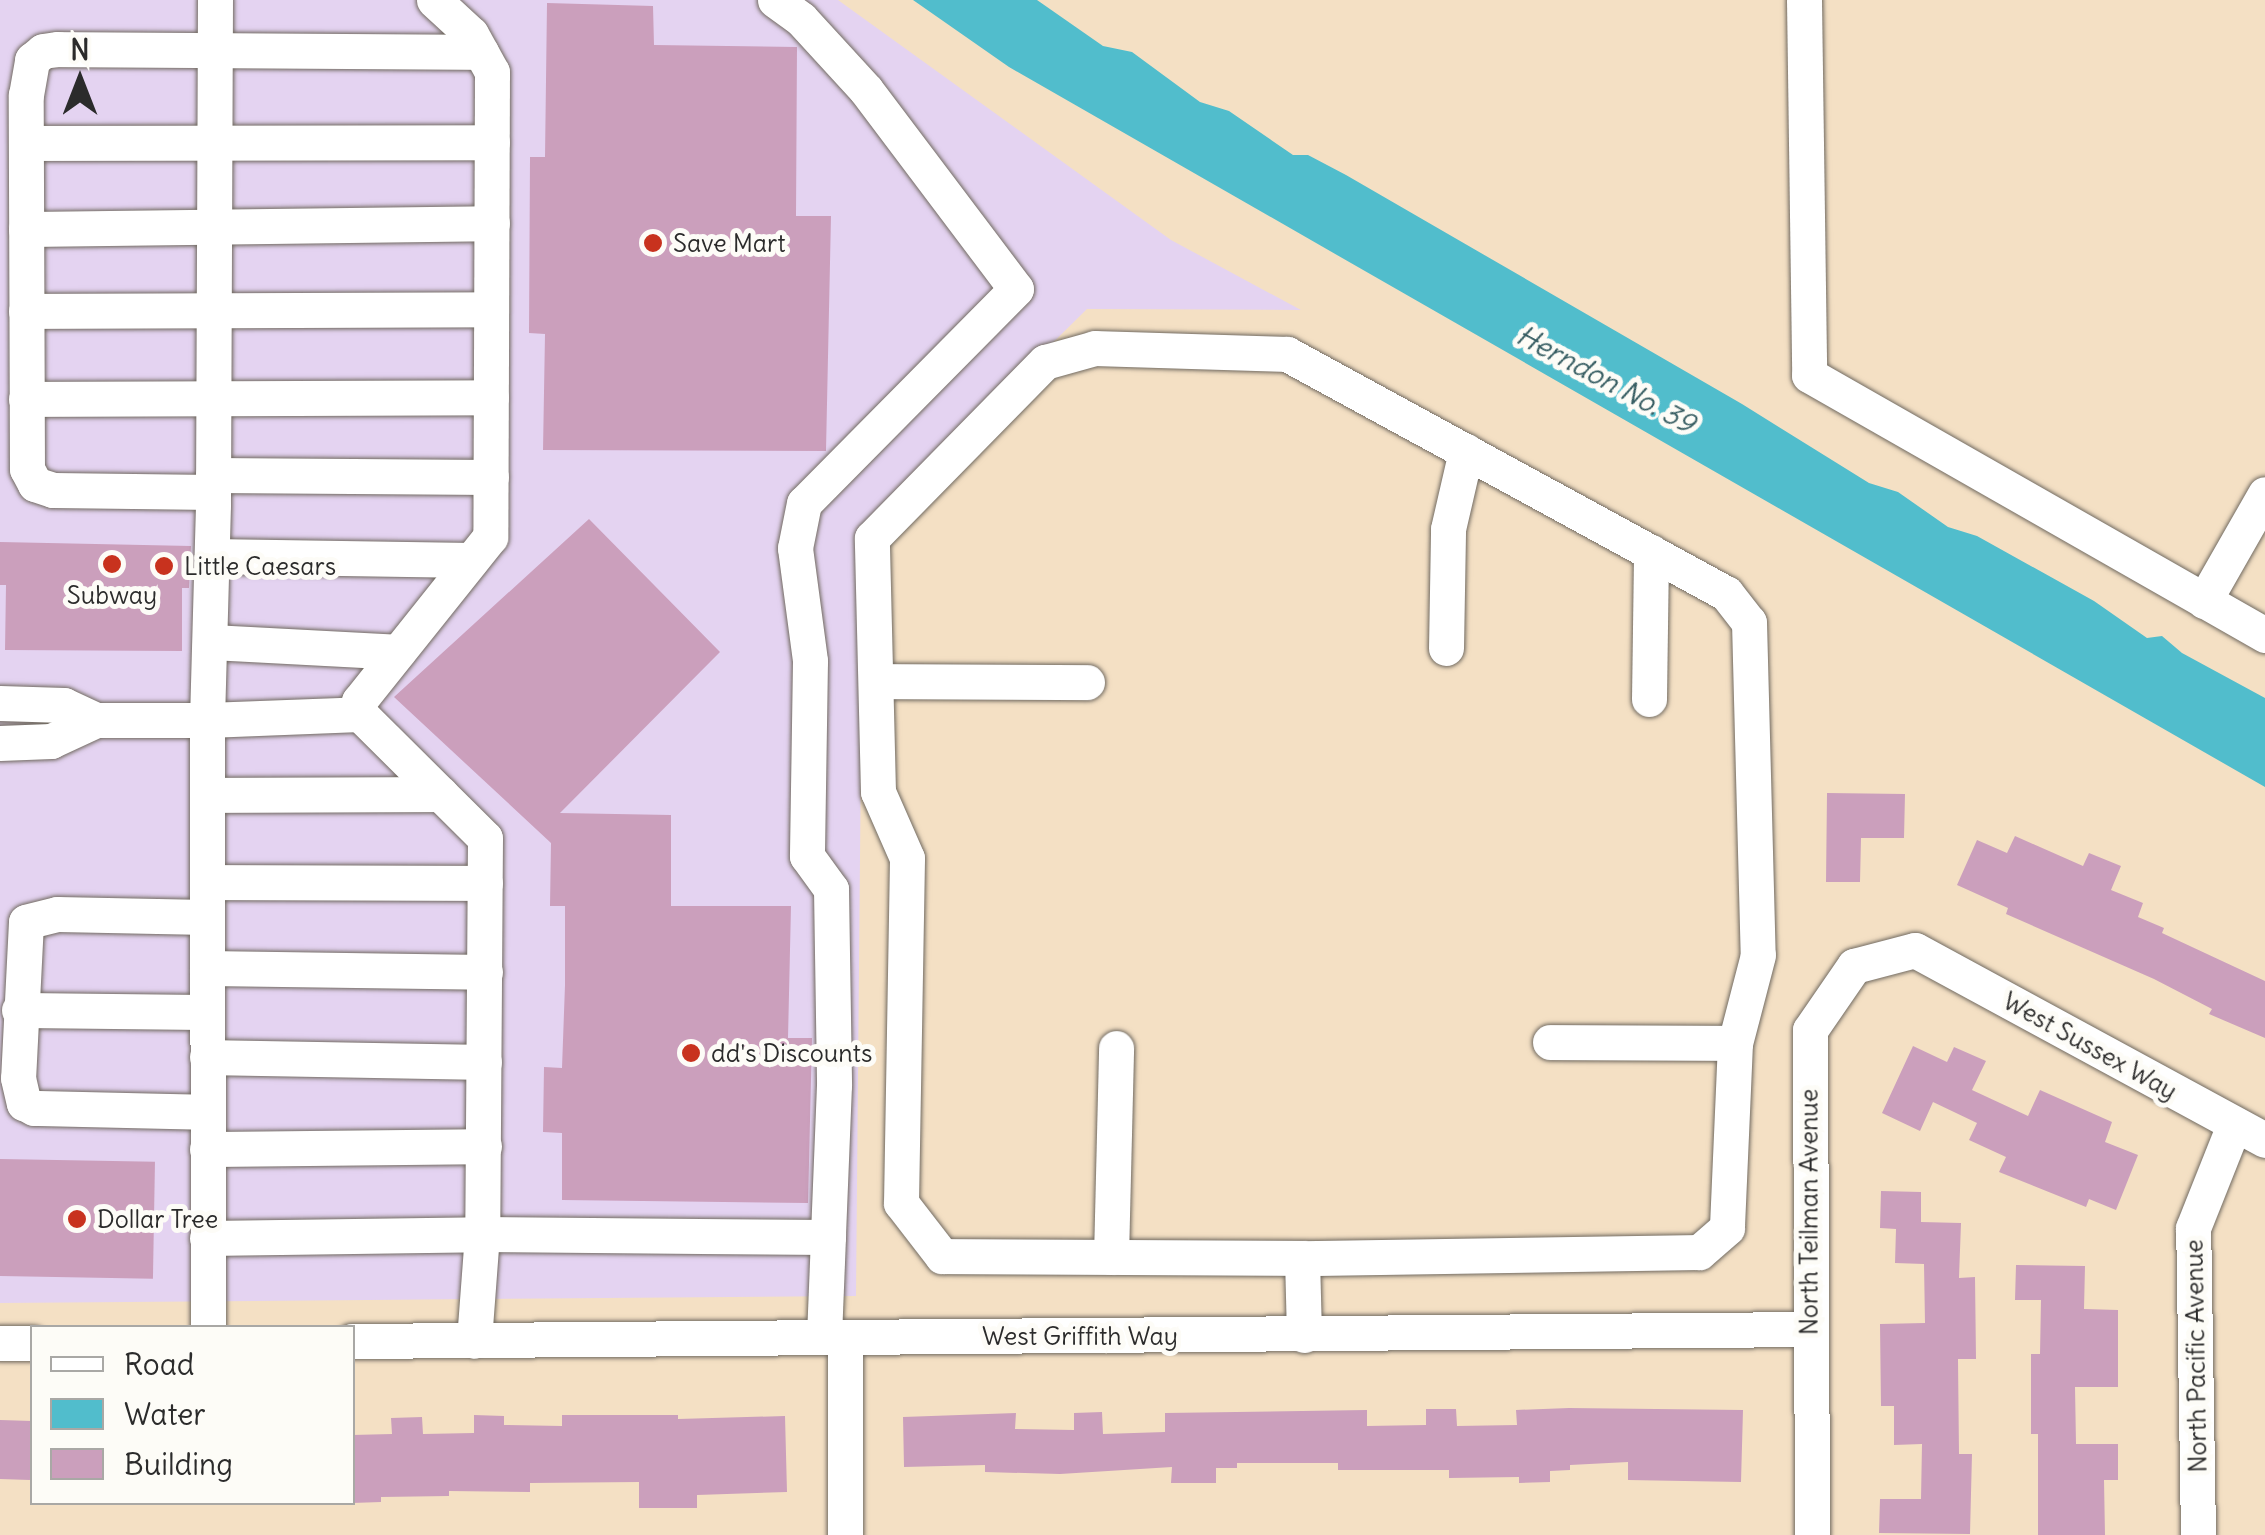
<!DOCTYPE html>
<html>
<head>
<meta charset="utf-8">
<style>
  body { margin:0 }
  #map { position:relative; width:2265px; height:1535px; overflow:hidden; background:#f4e0c4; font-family:Delius,sans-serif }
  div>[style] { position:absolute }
  .built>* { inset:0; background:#e4d3f1 }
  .water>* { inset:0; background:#51bdcc }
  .building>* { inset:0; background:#cb9fbc; transform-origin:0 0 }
  .roads { filter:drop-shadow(0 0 2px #716a61) drop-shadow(0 0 2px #716a61) }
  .minor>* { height:35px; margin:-17.5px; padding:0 17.5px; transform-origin:17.5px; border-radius:17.5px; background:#fff }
  .dots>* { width:28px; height:28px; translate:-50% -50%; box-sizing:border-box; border:5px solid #fdfcf7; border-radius:50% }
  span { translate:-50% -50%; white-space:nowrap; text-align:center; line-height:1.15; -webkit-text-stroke:10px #fdfcf7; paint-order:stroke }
  .poi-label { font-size:25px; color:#2b2b2b }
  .left { translate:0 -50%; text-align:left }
  .street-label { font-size:25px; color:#2b2b2b }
  .water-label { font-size:28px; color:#385e63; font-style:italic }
  .legend { position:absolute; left:30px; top:1325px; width:325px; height:180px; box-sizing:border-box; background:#fdfcf7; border:2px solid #a9a8a5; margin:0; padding:12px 18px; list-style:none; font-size:30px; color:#2b2b2b }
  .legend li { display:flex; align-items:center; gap:20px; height:50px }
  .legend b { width:50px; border:2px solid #a9a8a5 }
  .north { position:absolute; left:30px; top:30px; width:100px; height:100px; -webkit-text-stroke:8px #fdfcf7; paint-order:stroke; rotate:0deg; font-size:28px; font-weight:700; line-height:40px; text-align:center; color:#2b2b2b }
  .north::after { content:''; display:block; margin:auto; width:35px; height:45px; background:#2b2b2b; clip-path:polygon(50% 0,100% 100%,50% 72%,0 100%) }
</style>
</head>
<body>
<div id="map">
  <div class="built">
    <i style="clip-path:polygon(0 0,838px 0,1171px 240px,1301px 310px,1087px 309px,863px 530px,856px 1296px,0 1303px)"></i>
  </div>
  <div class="water">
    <i style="clip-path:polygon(913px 0,1037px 0,1103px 46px,1132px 52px,1200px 102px,1229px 111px,1293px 155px,1308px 155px,1346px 175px,1742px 404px,1869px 483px,1898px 492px,1948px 527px,1977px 536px,2094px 601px,2147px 638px,2162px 636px,2182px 653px,2265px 698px,2265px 787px,1009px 67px)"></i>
  </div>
  <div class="building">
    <i style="clip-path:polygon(547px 3px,653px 6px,654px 45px,797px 47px,796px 216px,831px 216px,826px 451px,543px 450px,545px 334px,529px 333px,530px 157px,545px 157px)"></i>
    <i style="clip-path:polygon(589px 519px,720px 652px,560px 813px,671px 815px,671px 906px,791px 906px,788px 1038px,812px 1038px,808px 1203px,562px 1200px,562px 1133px,543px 1132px,544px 1067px,562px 1068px,565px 985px,565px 906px,550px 906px,551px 843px,394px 697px)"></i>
    <i style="clip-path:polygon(0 542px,191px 546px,189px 588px,182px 588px,182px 651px,5px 650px,6px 585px,0 585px)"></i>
    <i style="clip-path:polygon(1827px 793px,1905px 794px,1904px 838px,1861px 838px,1860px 882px,1826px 882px)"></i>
    <i style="clip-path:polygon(2015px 836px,2083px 866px,2089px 853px,2121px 866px,2111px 890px,2143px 903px,2138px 917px,2164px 928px,2162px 933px,2265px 981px,2265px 1038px,2209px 1014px,2212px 1009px,2154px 979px,2006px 914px,2008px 908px,1957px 885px,1977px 840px,2007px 853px)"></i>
    <i style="clip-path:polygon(1913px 1046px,1947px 1062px,1954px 1047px,1986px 1061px,1972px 1090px,2028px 1116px,2040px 1090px,2112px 1122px,2105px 1142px,2138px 1155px,2116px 1210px,2089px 1199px,2086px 1207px,1999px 1172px,2006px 1157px,1969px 1140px,1977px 1123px,1933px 1102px,1920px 1131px,1882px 1113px)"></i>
    <i style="left:0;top:1159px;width:155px;height:117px;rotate:1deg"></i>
    <i style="clip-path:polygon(1881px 1191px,1921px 1192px,1921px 1222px,1961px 1223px,1959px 1278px,1975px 1277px,1976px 1359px,1958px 1359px,1959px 1454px,1972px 1454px,1970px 1534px,1879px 1533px,1880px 1499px,1921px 1499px,1922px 1444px,1894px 1445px,1894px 1406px,1881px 1406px,1880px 1324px,1925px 1323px,1924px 1264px,1895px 1263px,1896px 1229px,1880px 1228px)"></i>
    <i style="clip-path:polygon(2016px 1265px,2085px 1266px,2084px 1309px,2118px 1310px,2118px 1387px,2075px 1387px,2076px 1444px,2118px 1444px,2118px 1480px,2104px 1480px,2105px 1535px,2038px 1535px,2038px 1434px,2031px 1434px,2031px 1354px,2040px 1354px,2041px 1300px,2015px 1300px)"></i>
    <i style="clip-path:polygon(1569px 1408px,1743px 1410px,1741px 1482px,1628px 1480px,1628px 1462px,1570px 1465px,1570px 1470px,1550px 1471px,1550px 1482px,1519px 1483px,1519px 1477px,1449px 1478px,1449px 1470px,1338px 1470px,1338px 1463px,1237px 1463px,1237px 1468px,1216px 1468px,1216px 1483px,1171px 1483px,1172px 1467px,1060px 1474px,985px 1472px,985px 1465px,904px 1467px,903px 1417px,1016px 1413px,1015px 1429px,1074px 1430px,1074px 1413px,1102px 1412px,1103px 1434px,1165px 1432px,1165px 1413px,1367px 1410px,1367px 1426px,1426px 1425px,1426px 1409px,1456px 1409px,1457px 1426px,1517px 1425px,1516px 1410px)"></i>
    <i style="clip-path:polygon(474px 1415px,504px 1416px,504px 1425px,562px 1426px,562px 1415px,678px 1415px,678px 1419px,785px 1416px,787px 1492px,697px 1495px,697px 1508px,639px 1508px,639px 1482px,530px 1483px,530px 1492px,449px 1491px,449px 1496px,381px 1497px,381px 1502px,352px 1503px,352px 1435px,392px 1434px,391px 1418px,422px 1417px,423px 1434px,474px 1433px)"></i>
    <i style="left:0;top:1420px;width:32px;height:59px;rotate:2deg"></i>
  </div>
  <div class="roads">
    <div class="minor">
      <i style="left:215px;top:0;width:505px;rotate:90.23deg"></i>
      <i style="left:213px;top:505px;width:215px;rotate:91.6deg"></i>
      <i style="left:207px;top:720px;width:153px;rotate:-2.2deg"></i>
      <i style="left:434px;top:0;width:50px;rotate:42.6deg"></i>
      <i style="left:471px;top:34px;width:43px;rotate:61.1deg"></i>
      <i style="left:492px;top:72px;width:465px;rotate:90.2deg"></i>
      <i style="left:490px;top:537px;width:210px;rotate:128.6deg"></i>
      <i style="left:359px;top:701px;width:13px;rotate:86deg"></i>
      <i style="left:360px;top:714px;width:176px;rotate:44.8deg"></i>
      <i style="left:485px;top:838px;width:396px;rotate:90.4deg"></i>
      <i style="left:482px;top:1234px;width:107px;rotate:94.3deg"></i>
      <i style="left:775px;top:0;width:32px;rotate:36deg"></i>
      <i style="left:801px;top:19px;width:96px;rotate:47.5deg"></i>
      <i style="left:866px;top:90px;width:249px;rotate:53deg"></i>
      <i style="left:1016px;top:289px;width:301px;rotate:134.7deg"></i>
      <i style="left:804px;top:503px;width:46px;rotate:101.3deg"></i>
      <i style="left:795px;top:548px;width:114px;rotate:82.4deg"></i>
      <i style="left:810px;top:661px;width:195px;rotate:90.9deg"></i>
      <i style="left:807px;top:856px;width:41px;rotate:54deg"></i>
      <i style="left:831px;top:889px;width:196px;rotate:89.1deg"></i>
      <i style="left:834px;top:1085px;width:152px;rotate:92.3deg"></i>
      <i style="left:1804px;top:0;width:375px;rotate:89.2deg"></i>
      <i style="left:1809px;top:375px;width:525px;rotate:29.69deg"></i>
      <i style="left:26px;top:143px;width:466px;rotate:-0.1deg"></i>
      <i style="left:26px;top:229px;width:466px;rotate:-0.7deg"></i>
      <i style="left:26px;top:311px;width:465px;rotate:-0.2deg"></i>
      <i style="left:26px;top:399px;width:465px;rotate:-0.2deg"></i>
      <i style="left:213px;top:475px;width:278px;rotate:0.4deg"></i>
      <i style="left:213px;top:492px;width:160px;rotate:-179.3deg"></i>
      <i style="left:53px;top:490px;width:19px;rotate:-162deg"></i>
      <i style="left:35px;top:484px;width:17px;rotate:-118deg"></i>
      <i style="left:27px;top:469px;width:374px;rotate:-90.2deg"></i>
      <i style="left:26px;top:95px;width:36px;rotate:-80deg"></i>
      <i style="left:32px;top:60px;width:14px;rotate:-39deg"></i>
      <i style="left:43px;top:51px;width:15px;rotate:-8deg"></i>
      <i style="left:58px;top:49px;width:423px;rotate:0.4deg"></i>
      <i style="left:212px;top:556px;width:259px;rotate:0.9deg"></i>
      <i style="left:2204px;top:601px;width:123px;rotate:-60.3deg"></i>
      <i style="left:210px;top:642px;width:188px;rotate:3deg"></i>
      <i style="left:1446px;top:648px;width:119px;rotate:-89deg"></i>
      <i style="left:1448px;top:529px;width:80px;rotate:-77deg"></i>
      <i style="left:876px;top:681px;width:211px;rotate:0.3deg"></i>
      <i style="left:1649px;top:699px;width:147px;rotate:-89.2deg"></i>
      <i style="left:0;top:703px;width:64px;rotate:1.8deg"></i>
      <i style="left:64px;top:705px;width:35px;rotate:25deg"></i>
      <i style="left:96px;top:720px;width:111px"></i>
      <i style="left:207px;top:720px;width:608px;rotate:89.91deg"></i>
      <i style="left:0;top:743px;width:51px;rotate:-2.2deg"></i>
      <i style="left:51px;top:741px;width:50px;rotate:-25deg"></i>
      <i style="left:207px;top:795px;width:234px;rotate:-0.2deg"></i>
      <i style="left:207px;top:882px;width:278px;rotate:0.2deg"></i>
      <i style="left:207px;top:917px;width:150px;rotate:-178.9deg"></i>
      <i style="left:57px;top:914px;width:32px;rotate:166deg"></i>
      <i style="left:26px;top:922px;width:156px;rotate:92.9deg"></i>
      <i style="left:18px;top:1078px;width:26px;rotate:77deg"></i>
      <i style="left:24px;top:1103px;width:11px;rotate:27deg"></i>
      <i style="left:34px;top:1108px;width:173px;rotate:1.3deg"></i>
      <i style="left:207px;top:968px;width:278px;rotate:0.8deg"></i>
      <i style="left:19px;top:1010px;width:188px;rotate:0.6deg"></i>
      <i style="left:1550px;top:1042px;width:185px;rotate:0.3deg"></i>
      <i style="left:207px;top:1057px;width:277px;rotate:1deg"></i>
      <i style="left:207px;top:1149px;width:277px;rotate:-0.6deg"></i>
      <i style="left:207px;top:1238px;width:275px;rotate:-0.8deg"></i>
      <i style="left:482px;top:1234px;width:346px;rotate:0.5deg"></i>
      <i style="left:828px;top:1237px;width:100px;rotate:92.3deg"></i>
      <i style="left:1111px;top:1257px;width:209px;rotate:-88.6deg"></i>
      <i style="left:1302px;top:1258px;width:360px;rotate:-179.7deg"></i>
      <i style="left:942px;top:1256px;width:67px;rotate:-127.7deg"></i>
      <i style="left:901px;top:1203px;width:345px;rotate:-89deg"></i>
      <i style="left:907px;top:858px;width:72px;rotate:-113.7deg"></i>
      <i style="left:878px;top:792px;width:254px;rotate:-91.4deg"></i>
      <i style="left:872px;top:538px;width:247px;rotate:-45.5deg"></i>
      <i style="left:1045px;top:362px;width:52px;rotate:-15.6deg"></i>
      <i style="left:1095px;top:348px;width:192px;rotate:1.8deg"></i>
      <i style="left:1287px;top:354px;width:500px;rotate:28.6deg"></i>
      <i style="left:1726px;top:593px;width:37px;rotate:52deg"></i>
      <i style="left:1749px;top:622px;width:333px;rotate:88.5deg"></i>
      <i style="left:1758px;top:955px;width:91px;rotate:104.6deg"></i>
      <i style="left:1735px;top:1043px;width:185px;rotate:92.5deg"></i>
      <i style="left:1727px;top:1228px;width:37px;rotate:139deg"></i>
      <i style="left:1699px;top:1252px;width:397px;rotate:179.1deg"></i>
      <i style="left:1302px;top:1258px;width:77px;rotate:88.5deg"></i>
      <i style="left:352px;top:1341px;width:1456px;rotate:-0.47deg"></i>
      <i style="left:0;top:1343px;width:32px"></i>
      <i style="left:845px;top:1535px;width:198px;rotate:-90deg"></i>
      <i style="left:1812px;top:1535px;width:505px;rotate:-90.23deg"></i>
      <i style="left:1810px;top:1030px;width:78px;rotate:-55.5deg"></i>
      <i style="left:1854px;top:966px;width:63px;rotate:-14.7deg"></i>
      <i style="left:1915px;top:950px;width:398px;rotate:28.5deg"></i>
      <i style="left:2198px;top:1535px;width:307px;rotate:-90.9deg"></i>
      <i style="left:2193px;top:1228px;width:111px;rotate:-68.3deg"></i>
    </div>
  </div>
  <div class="dots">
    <i style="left:653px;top:243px;background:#c8321e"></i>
    <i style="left:112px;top:564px;background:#c8321e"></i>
    <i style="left:164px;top:566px;background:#c8321e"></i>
    <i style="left:691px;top:1053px;background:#c8321e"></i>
    <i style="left:77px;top:1219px;background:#c8321e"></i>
  </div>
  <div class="poi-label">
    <span class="left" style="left:673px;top:243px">Save Mart</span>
    <span class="left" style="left:184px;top:566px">Little Caesars</span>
    <span style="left:112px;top:595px">Subway</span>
    <span class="left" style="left:711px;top:1053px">dd's Discounts</span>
    <span class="left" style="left:97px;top:1219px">Dollar Tree</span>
  </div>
  <div class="street-label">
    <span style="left:2090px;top:1046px;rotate:29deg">West Sussex Way</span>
    <span style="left:1809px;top:1212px;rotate:-90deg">North Teilman Avenue</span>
    <span style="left:1080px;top:1336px">West Griffith Way</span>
    <span style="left:2196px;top:1356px;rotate:-91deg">North Pacific Avenue</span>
  </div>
  <div class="water-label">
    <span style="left:1606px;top:379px;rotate:28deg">Herndon No. 39</span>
  </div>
  <ul class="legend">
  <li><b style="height:12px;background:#fff"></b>Road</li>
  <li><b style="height:28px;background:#51bdcc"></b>Water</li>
  <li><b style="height:28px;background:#cb9fbc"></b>Building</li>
  </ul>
  <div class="north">N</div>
</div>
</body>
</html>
